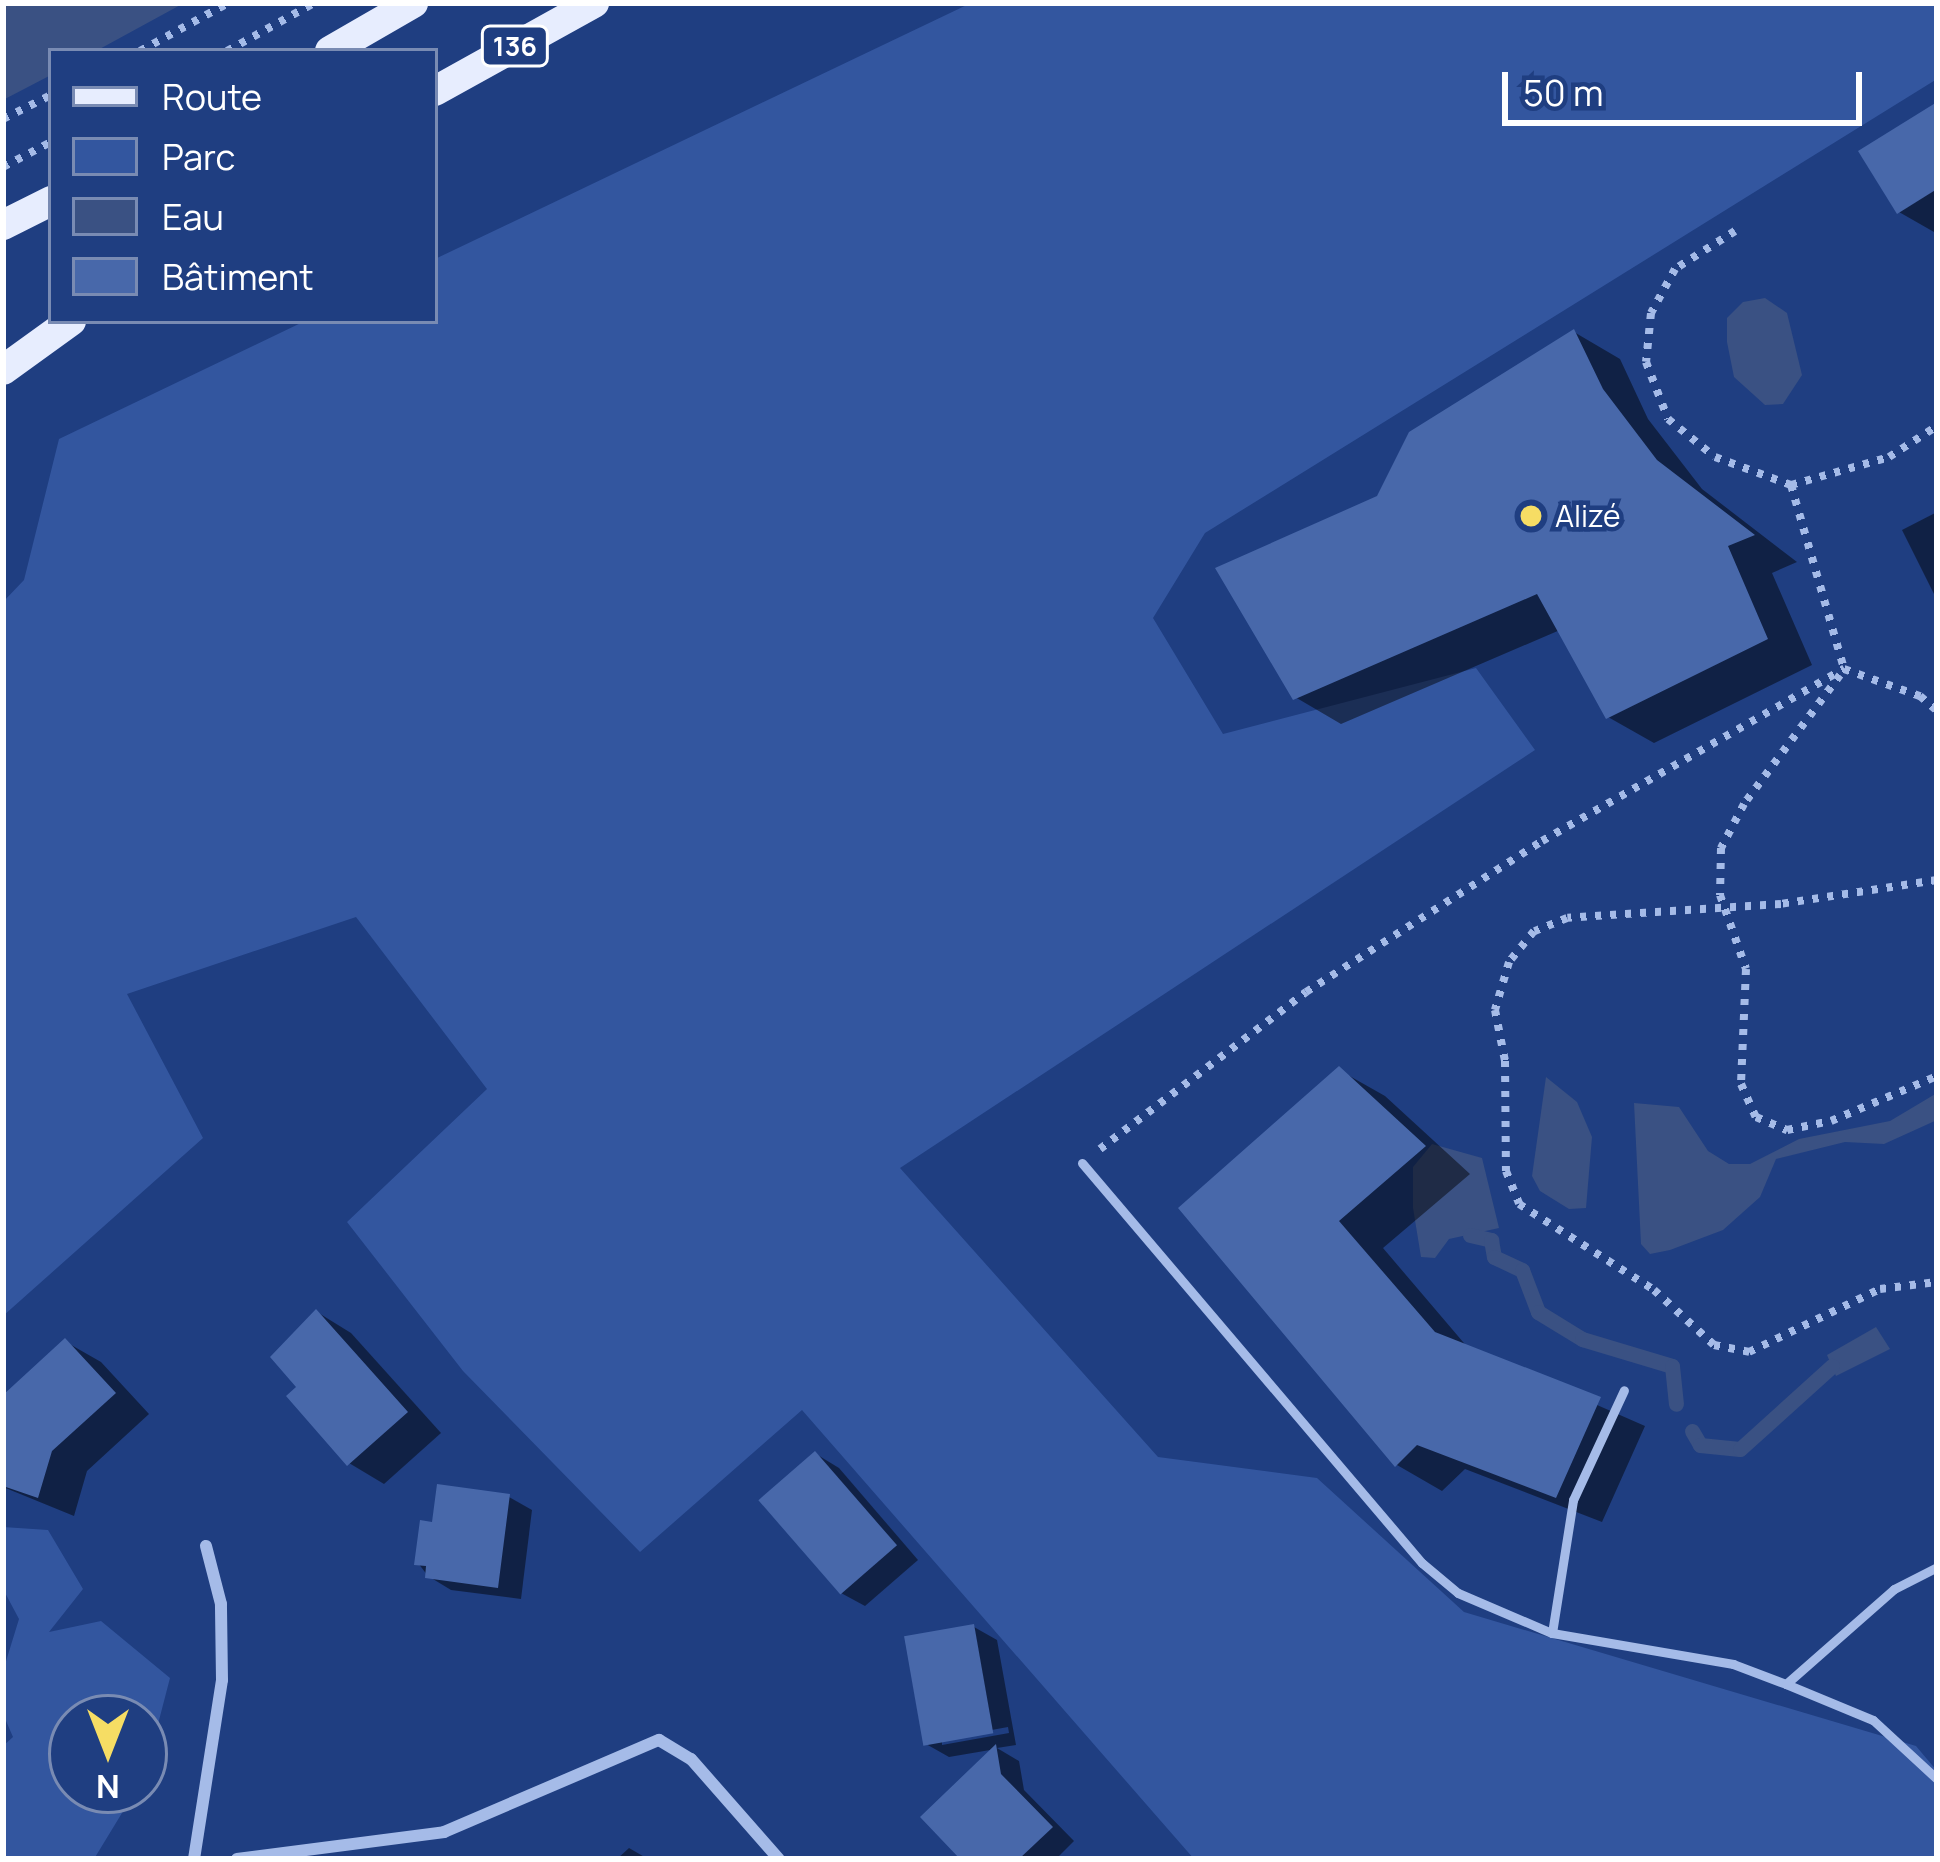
<!DOCTYPE html>
<html>
<head>
<meta charset="utf-8">
<style>
  body { margin:0 }
  #map { position:relative; width:1940px; height:1862px; overflow:hidden; background:#1f3e81; font-family:Manrope,sans-serif }
  div>[style] { position:absolute }
  .green>* { inset:0; background:#33569f }
  .water>* { inset:0; background:#3a5183 }
  .shadow>* { inset:0; background:#0007 }
  .stream>* { height:15px; margin:-7.5px; padding:0 7.5px; transform-origin:7.5px; border-radius:7.5px; background:#3a5183 }
  .building>* { inset:0; background:#4868aa; transform-origin:0 0 }
  .path>* { height:8px; margin-top:-4px; transform-origin:0; background:repeating-linear-gradient(90deg,#a5bbe8 0 6px,transparent 0 15px) }
  .service>* { height:9px; margin:-4.5px; padding:0 4.5px; transform-origin:4.5px; border-radius:4.5px; background:#a5bbe8 }
  .minor>* { height:12px; margin:-6px; padding:0 6px; transform-origin:6px; border-radius:6px; background:#a5bbe8 }
  .primary>* { height:30px; margin:-15px; padding:0 15px; transform-origin:15px; border-radius:15px; background:#e7edfe }
  .dots>* { width:33px; height:33px; translate:-50% -50%; box-sizing:border-box; border:6px solid #1f3e81; border-radius:50% }
  span { translate:-50% -50%; white-space:nowrap; text-align:center; line-height:1.15; -webkit-text-stroke:9px #1f3e81; paint-order:stroke }
  .shield-label span { padding:3px 9px; background:#1f3e81; border:3px solid; border-radius:9px; -webkit-text-stroke-width:0 }
  .shield-label { font-size:27px; color:#fff; font-weight:700 }
  .poi-label { font-size:30px; color:#fff }
  .left { translate:0 -50%; text-align:left }
  .frame { position:absolute; inset:0; border:6px solid #fff; pointer-events:none }
  .legend { position:absolute; left:48px; top:48px; width:390px; height:276px; box-sizing:border-box; background:#1f3e81; border:3px solid #798bb3; margin:0; padding:15px 21px; list-style:none; font-size:36px; color:#fff }
  .legend li { display:flex; align-items:center; gap:24px; height:60px }
  .legend b { width:60px; border:3px solid #798bb3 }
  .north { position:absolute; left:48px; top:1694px; width:120px; height:120px; box-sizing:border-box; background:#1f3e81; border:3px solid #798bb3; border-radius:50%; rotate:180deg; font-size:33px; font-weight:700; line-height:48px; text-align:center; color:#fff }
  .north::after { content:''; display:block; margin:auto; width:42px; height:54px; background:#f6dd64; clip-path:polygon(50% 0,100% 100%,50% 72%,0 100%) }
  .scale { position:absolute; left:1502px; top:72px; width:360px; height:54px; box-sizing:border-box; border:6px solid #fff; border-top:0; padding-left:15px; font-size:36px; line-height:42px; white-space:nowrap; color:#fff; -webkit-text-stroke:9px #1f3e81; paint-order:stroke }
</style>
</head>
<body>
<div id="map">
  <div class="green">
    <i style="clip-path:polygon(971px 3px,1937px 3px,1937px 79px,1205px 533px,1153px 618px,1223px 734px,1476px 668px,1535px 750px,900px 1168px,1158px 1457px,1317px 1478px,1464px 1612px,1916px 1746px,1937px 1771px,1937px 1859px,1194px 1859px,802px 1410px,640px 1552px,463px 1371px,347px 1222px,487px 1089px,356px 917px,127px 994px,203px 1138px,3px 1316px,3px 602px,24px 580px,59px 439px,305px 321px,435px 321px,435px 259px)"></i>
    <i style="clip-path:polygon(3px 1527px,48px 1530px,83px 1589px,49px 1632px,101px 1621px,170px 1678px,144px 1778px,144px 1718px,72px 1718px,72px 1790px,136px 1790px,94px 1859px,3px 1859px,3px 1746px,13px 1737px,3px 1714px,3px 1671px,19px 1619px,3px 1589px)"></i>
  </div>
  <div class="water">
    <i style="clip-path:polygon(3px 3px,184px 3px,96px 51px,51px 51px,51px 75px,3px 100px)"></i>
    <i style="clip-path:polygon(1765px 298px,1787px 313px,1802px 375px,1783px 404px,1765px 405px,1734px 377px,1727px 342px,1727px 318px,1743px 302px)"></i>
    <i style="clip-path:polygon(1546px 1077px,1577px 1102px,1592px 1137px,1586px 1208px,1569px 1209px,1540px 1191px,1532px 1176px)"></i>
    <i style="clip-path:polygon(1937px 1093px,1937px 1120px,1884px 1144px,1845px 1142px,1776px 1159px,1760px 1197px,1723px 1230px,1670px 1250px,1650px 1254px,1641px 1244px,1634px 1103px,1679px 1107px,1708px 1151px,1729px 1164px,1750px 1164px,1799px 1139px,1890px 1121px)"></i>
    <i style="clip-path:polygon(1432px 1144px,1482px 1158px,1499px 1228px,1449px 1239px,1435px 1258px,1421px 1257px,1413px 1208px,1413px 1167px)"></i>
    <i style="clip-path:polygon(1876px 1327px,1890px 1349px,1836px 1376px,1827px 1355px)"></i>
  </div>
  <div class="shadow">
    <i style="clip-path:polygon(1937px 106px,1937px 230px,1934px 232px,1899px 212px)"></i>
    <i style="clip-path:polygon(1574px 332px,1620px 359px,1648px 419px,1702px 489px,1797px 562px,1772px 573px,1812px 665px,1654px 743px,1608px 717px,1560px 630px,1341px 724px,1295px 697px,1379px 499px)"></i>
    <i style="clip-path:polygon(1937px 512px,1937px 600px,1902px 530px)"></i>
    <i style="clip-path:polygon(1339px 1070px,1385px 1096px,1470px 1174px,1383px 1248px,1469px 1349px,1645px 1426px,1602px 1522px,1465px 1469px,1442px 1491px,1397px 1465px,1182px 1209px)"></i>
    <i style="clip-path:polygon(317px 1312px,351px 1333px,441px 1433px,384px 1484px,349px 1463px,301px 1387px)"></i>
    <i style="clip-path:polygon(66px 1342px,101px 1362px,149px 1414px,87px 1471px,74px 1516px,3px 1487px,3px 1418px)"></i>
    <i style="clip-path:polygon(816px 1454px,839px 1468px,918px 1560px,865px 1606px,841px 1593px)"></i>
    <i style="clip-path:polygon(509px 1497px,532px 1510px,521px 1599px,451px 1590px,428px 1576px,418px 1563px)"></i>
    <i style="clip-path:polygon(evenodd,974px 1627px,997px 1640px,1016px 1745px,997px 1748px,1019px 1761px,1024px 1790px,1074px 1841px,1056px 1859px,964px 1859px,996px 1749px,949px 1757px,926px 1744px,974px 1627px,1008px 1727px,1009px 1733px,942px 1745px,942px 1739px,1008px 1727px)"></i>
    <i style="clip-path:polygon(629px 1848px,648px 1859px,617px 1859px)"></i>
  </div>
  <div class="stream">
    <i style="left:1470px;top:1235px;width:22px;rotate:13deg"></i>
    <i style="left:1491px;top:1240px;width:17px;rotate:80deg"></i>
    <i style="left:1494px;top:1257px;width:31px;rotate:25deg"></i>
    <i style="left:1522px;top:1270px;width:45px;rotate:69.1deg"></i>
    <i style="left:1538px;top:1312px;width:52px;rotate:31.5deg"></i>
    <i style="left:1582px;top:1339px;width:94px;rotate:16.7deg"></i>
    <i style="left:1672px;top:1366px;width:38px;rotate:84deg"></i>
    <i style="left:1692px;top:1431px;width:16px;rotate:60deg"></i>
    <i style="left:1700px;top:1445px;width:40px;rotate:5.7deg"></i>
    <i style="left:1740px;top:1449px;width:124px;rotate:-42.1deg"></i>
  </div>
  <div class="building">
    <i style="clip-path:polygon(1937px 102px,1937px 189px,1897px 214px,1858px 151px)"></i>
    <i style="clip-path:polygon(1574px 329px,1603px 389px,1657px 460px,1755px 535px,1728px 546px,1768px 639px,1606px 719px,1537px 594px,1293px 700px,1215px 568px,1377px 496px,1409px 432px)"></i>
    <i style="clip-path:polygon(1339px 1066px,1426px 1146px,1339px 1221px,1435px 1332px,1601px 1397px,1556px 1498px,1417px 1445px,1395px 1467px,1178px 1208px)"></i>
    <i style="clip-path:polygon(316px 1309px,408px 1412px,347px 1466px,286px 1396px,296px 1387px,270px 1357px)"></i>
    <i style="clip-path:polygon(65px 1338px,116px 1393px,52px 1451px,38px 1498px,3px 1486px,3px 1395px)"></i>
    <i style="left:815px;top:1451px;width:125px;height:75px;rotate:49deg"></i>
    <i style="clip-path:polygon(437px 1484px,510px 1494px,498px 1588px,425px 1578px,426px 1566px,414px 1565px,420px 1520px,432px 1522px)"></i>
    <i style="left:974px;top:1624px;width:111px;height:71px;rotate:80deg"></i>
    <i style="clip-path:polygon(996px 1744px,1001px 1774px,1053px 1827px,1019px 1859px,960px 1859px,920px 1817px)"></i>
  </div>
  <div class="path">
    <i style="left:140px;top:51px;width:100px;rotate:-28.6deg"></i>
    <i style="left:227px;top:51px;width:99px;rotate:-28.9deg"></i>
    <i style="left:3px;top:119px;width:54px;rotate:-26.6deg"></i>
    <i style="left:3px;top:167px;width:54px;rotate:-27.5deg"></i>
    <i style="left:1735px;top:231px;width:71px;rotate:147.7deg"></i>
    <i style="left:1675px;top:269px;width:50px;rotate:118.6deg"></i>
    <i style="left:1651px;top:313px;width:49px;rotate:95.8deg"></i>
    <i style="left:1646px;top:362px;width:61px;rotate:68.9deg"></i>
    <i style="left:1668px;top:419px;width:60px;rotate:39deg"></i>
    <i style="left:1715px;top:457px;width:81px;rotate:20.2deg"></i>
    <i style="left:1791px;top:485px;width:102px;rotate:-15.9deg"></i>
    <i style="left:1889px;top:457px;width:57px;rotate:-32.9deg"></i>
    <i style="left:1791px;top:485px;width:191px;rotate:73.9deg"></i>
    <i style="left:1844px;top:669px;width:81px;rotate:19.6deg"></i>
    <i style="left:1920px;top:696px;width:23px;rotate:41deg"></i>
    <i style="left:1840px;top:675px;width:161px;rotate:126.7deg"></i>
    <i style="left:1744px;top:804px;width:50px;rotate:117.6deg"></i>
    <i style="left:1721px;top:848px;width:47px;rotate:91.2deg"></i>
    <i style="left:1720px;top:895px;width:78px;rotate:70.6deg"></i>
    <i style="left:1746px;top:969px;width:115px;rotate:92.5deg"></i>
    <i style="left:1741px;top:1084px;width:36px;rotate:66deg"></i>
    <i style="left:1756px;top:1117px;width:34px;rotate:23deg"></i>
    <i style="left:1787px;top:1130px;width:45px;rotate:-11.6deg"></i>
    <i style="left:1831px;top:1121px;width:115px;rotate:-23deg"></i>
    <i style="left:1937px;top:880px;width:158px;rotate:171.3deg"></i>
    <i style="left:1781px;top:904px;width:214px;rotate:176.3deg"></i>
    <i style="left:1567px;top:918px;width:35px;rotate:158deg"></i>
    <i style="left:1534px;top:931px;width:40px;rotate:129deg"></i>
    <i style="left:1509px;top:962px;width:50px;rotate:106.3deg"></i>
    <i style="left:1495px;top:1010px;width:52px;rotate:78.9deg"></i>
    <i style="left:1505px;top:1061px;width:110px;rotate:89.5deg"></i>
    <i style="left:1506px;top:1171px;width:35px;rotate:68deg"></i>
    <i style="left:1519px;top:1204px;width:160px;rotate:32.5deg"></i>
    <i style="left:1654px;top:1290px;width:81px;rotate:42.5deg"></i>
    <i style="left:1714px;top:1345px;width:36px;rotate:11deg"></i>
    <i style="left:1749px;top:1352px;width:145px;rotate:-25.7deg"></i>
    <i style="left:1880px;top:1289px;width:57px;rotate:-7deg"></i>
    <i style="left:1100px;top:1149px;width:259px;rotate:-37.3deg"></i>
    <i style="left:1306px;top:992px;width:280px;rotate:-32.6deg"></i>
    <i style="left:1542px;top:841px;width:348px;rotate:-29.7deg"></i>
  </div>
  <div class="service">
    <i style="left:1082px;top:1163px;width:525px;rotate:49.64deg"></i>
    <i style="left:1422px;top:1563px;width:47px;rotate:39.8deg"></i>
    <i style="left:1458px;top:1593px;width:102px;rotate:23.1deg"></i>
    <i style="left:1552px;top:1633px;width:184px;rotate:9.7deg"></i>
    <i style="left:1733px;top:1664px;width:57px;rotate:20.7deg"></i>
    <i style="left:1786px;top:1684px;width:94px;rotate:22.5deg"></i>
    <i style="left:1873px;top:1720px;width:87px;rotate:42.7deg"></i>
    <i style="left:1552px;top:1633px;width:135px;rotate:-81deg"></i>
    <i style="left:1573px;top:1500px;width:121px;rotate:-65.1deg"></i>
    <i style="left:1786px;top:1684px;width:144px;rotate:-41.3deg"></i>
    <i style="left:1894px;top:1589px;width:48px;rotate:-27.1deg"></i>
  </div>
  <div class="minor">
    <i style="left:194px;top:1859px;width:181px;rotate:-81.1deg"></i>
    <i style="left:222px;top:1680px;width:76px;rotate:-90.8deg"></i>
    <i style="left:221px;top:1604px;width:60px;rotate:-104.5deg"></i>
    <i style="left:237px;top:1859px;width:209px;rotate:-7.4deg"></i>
    <i style="left:444px;top:1832px;width:234px;rotate:-23.2deg"></i>
    <i style="left:659px;top:1740px;width:37px;rotate:31deg"></i>
    <i style="left:691px;top:1759px;width:133px;rotate:48.7deg"></i>
  </div>
  <div class="primary">
    <i style="left:330px;top:51px;width:96px;rotate:-30deg"></i>
    <i style="left:435px;top:91px;width:182px;rotate:-29deg"></i>
    <i style="left:3px;top:225px;width:54px;rotate:-26.6deg"></i>
    <i style="left:3px;top:370px;width:84px;rotate:-35.8deg"></i>
  </div>
  <div class="dots">
    <i style="left:1531px;top:516px;background:#f6dd64"></i>
  </div>
  <div class="shield-label">
    <span style="left:515px;top:46px">136</span>
  </div>
  <div class="poi-label">
    <span class="left" style="left:1555px;top:516px">Alizé</span>
  </div>
  <div class="frame"></div>
  <ul class="legend">
  <li><b style="height:15px;background:#e7edfe"></b>Route</li>
  <li><b style="height:33px;background:#33569f"></b>Parc</li>
  <li><b style="height:33px;background:#3a5183"></b>Eau</li>
  <li><b style="height:33px;background:#4868aa"></b>Bâtiment</li>
  </ul>
  <div class="north">N</div>
  <div class="scale">50 m</div>
</div>
</body>
</html>
